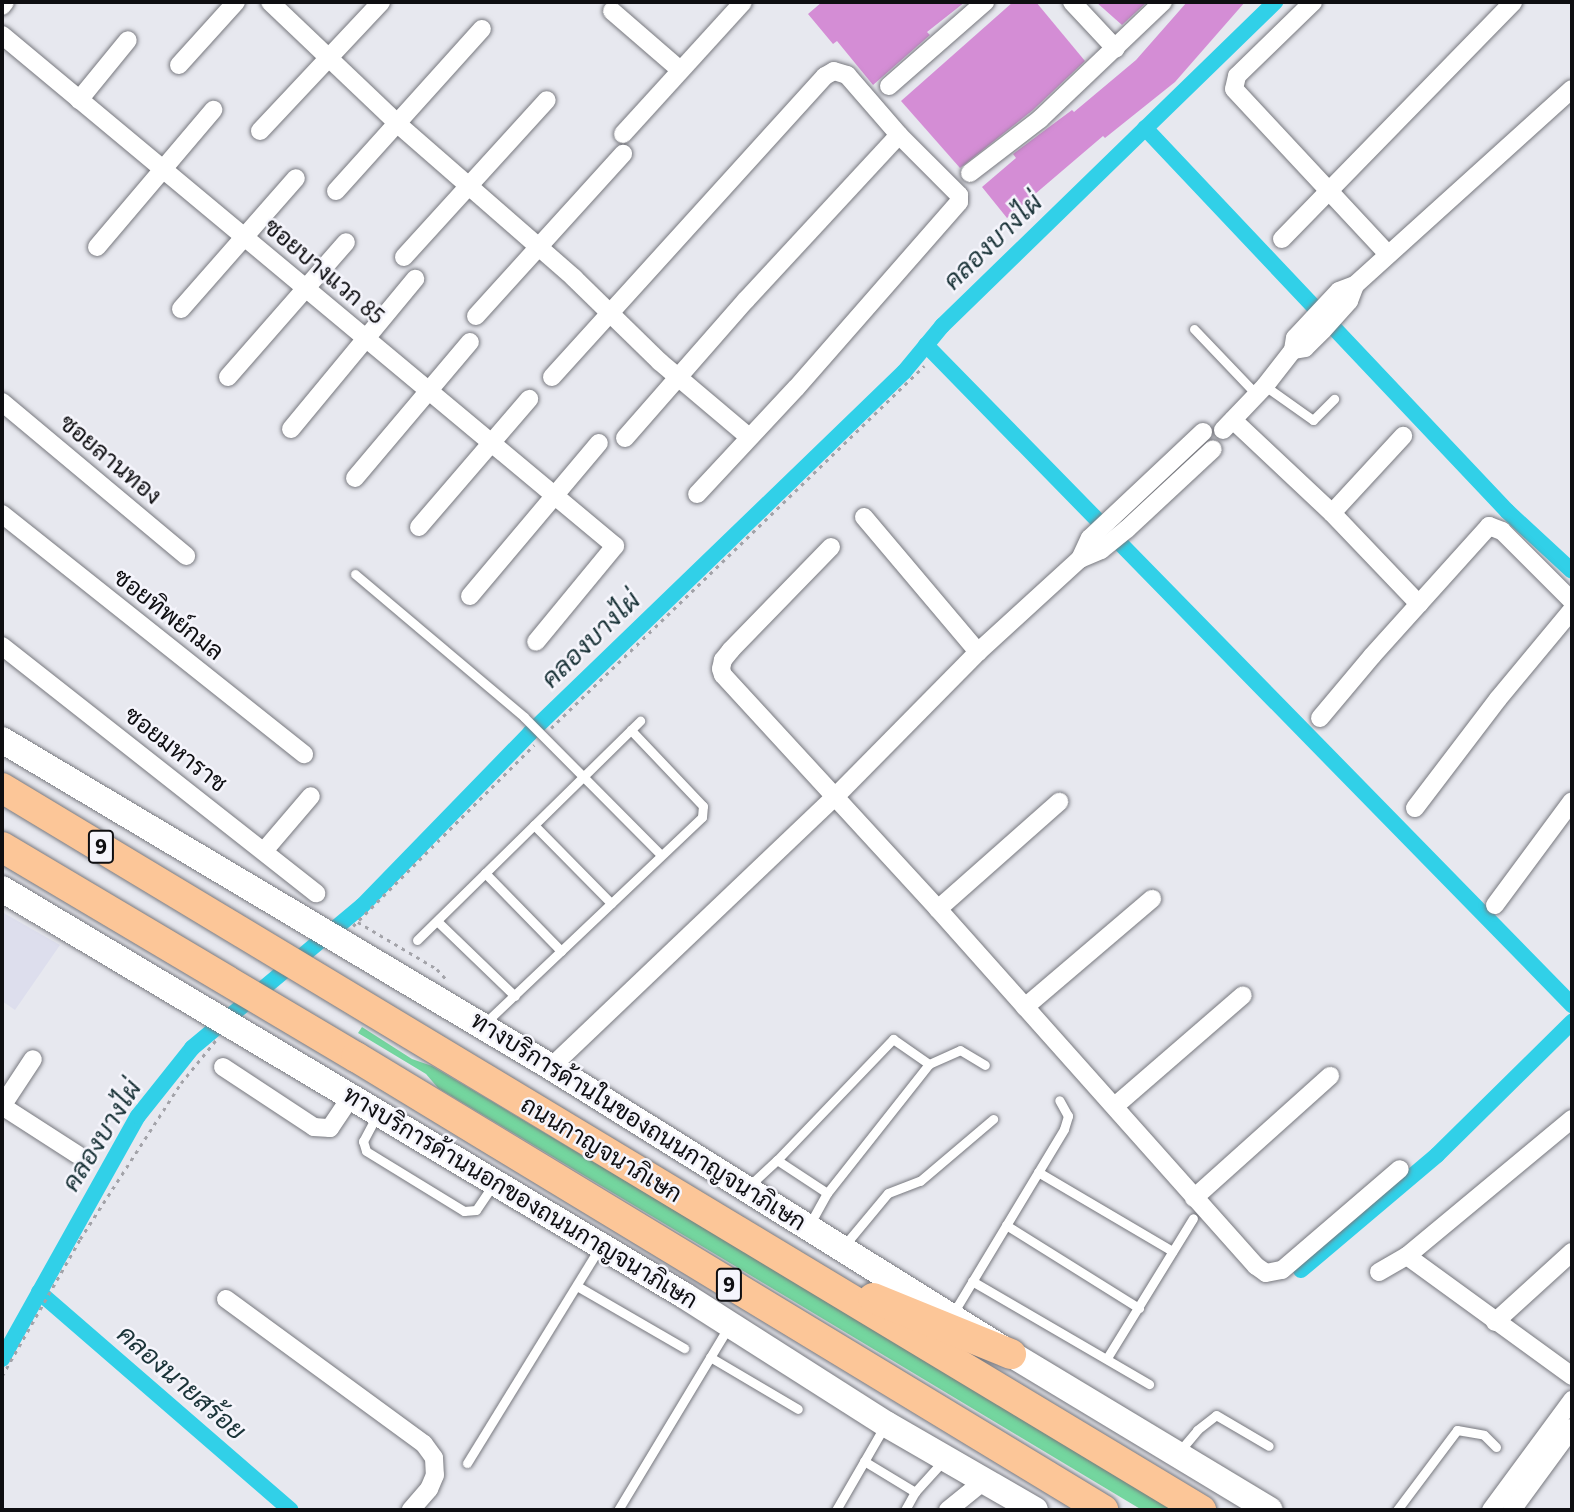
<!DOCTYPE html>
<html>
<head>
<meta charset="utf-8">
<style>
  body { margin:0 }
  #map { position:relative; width:1574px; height:1512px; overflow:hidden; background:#e7e8ef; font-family:"Source Sans 3",Sarabun,sans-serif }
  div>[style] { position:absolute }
  .built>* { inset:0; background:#dddeed }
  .green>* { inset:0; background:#74d69f }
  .canal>* { height:16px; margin:-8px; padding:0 8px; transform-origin:8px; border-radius:8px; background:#31d0e8 }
  .building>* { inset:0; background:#d48dd5 }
  .path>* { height:2.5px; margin-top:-1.25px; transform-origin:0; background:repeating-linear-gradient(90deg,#a3a3a9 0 3.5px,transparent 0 8.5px) }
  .roads { filter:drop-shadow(0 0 2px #77787e) drop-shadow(0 0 2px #77787e) }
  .service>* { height:9px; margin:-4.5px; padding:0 4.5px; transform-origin:4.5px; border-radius:4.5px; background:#fff }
  .minor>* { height:18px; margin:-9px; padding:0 9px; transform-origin:9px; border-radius:9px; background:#fff }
  .secondary>* { height:26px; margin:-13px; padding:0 13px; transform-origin:13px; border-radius:13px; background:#fff }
  .trunk>* { height:30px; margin:-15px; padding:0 15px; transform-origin:15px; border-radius:15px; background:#fcc698 }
  span { translate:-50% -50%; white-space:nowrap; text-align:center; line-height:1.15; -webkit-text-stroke:5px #f5f5fc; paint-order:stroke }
  .shield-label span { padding:2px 5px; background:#f5f5fc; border:2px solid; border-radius:5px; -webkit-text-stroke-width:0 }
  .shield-label { font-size:23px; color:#0e0e11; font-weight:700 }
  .street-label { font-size:24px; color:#0e0e11 }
  .water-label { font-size:26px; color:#1a3338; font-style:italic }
  .frame { position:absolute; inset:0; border:4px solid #0e0e11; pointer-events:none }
</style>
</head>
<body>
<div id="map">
  <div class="built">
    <i style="clip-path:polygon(2px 912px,60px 945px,15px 1010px,2px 1001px)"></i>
  </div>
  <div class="green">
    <i style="clip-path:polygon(362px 1027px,412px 1059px,432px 1066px,1179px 1510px,1142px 1510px,438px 1088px,426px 1074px,358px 1033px)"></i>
  </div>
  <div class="canal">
    <i style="left:1145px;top:128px;width:527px;rotate:46.61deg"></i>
    <i style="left:1507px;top:511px;width:88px;rotate:42.7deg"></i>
    <i style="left:926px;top:345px;width:924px;rotate:45.61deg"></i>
    <i style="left:1301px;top:1270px;width:178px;rotate:-40.2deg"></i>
    <i style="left:1437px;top:1155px;width:190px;rotate:-44.6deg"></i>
    <i style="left:39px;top:1292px;width:333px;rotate:40.9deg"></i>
    <i style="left:2px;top:1359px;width:278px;rotate:-60.8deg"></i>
    <i style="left:138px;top:1116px;width:87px;rotate:-51.5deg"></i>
    <i style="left:192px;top:1048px;width:222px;rotate:-39.9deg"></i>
    <i style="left:362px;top:906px;width:241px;rotate:-45.8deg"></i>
    <i style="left:530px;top:733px;width:520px;rotate:-43.99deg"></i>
    <i style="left:904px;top:372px;width:60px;rotate:-50.4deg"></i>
    <i style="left:942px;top:326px;width:465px;rotate:-44.2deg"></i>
  </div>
  <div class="building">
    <i style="clip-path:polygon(822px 2px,965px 2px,927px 32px,930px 35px,873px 85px,837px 41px,833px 44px,808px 14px)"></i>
    <i style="clip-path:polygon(1013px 2px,1036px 2px,1085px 61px,1033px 110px,960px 168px,901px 101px)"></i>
    <i style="clip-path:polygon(1096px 2px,1147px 2px,1122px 25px)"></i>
    <i style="clip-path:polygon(1187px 2px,1245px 2px,1175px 82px,1105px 138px,1103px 136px,1007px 218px,982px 187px,1016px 158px,1013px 154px,1072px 110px,1074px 112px,1136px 60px)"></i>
  </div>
  <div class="path">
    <i style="left:551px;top:728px;width:520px;rotate:-44.14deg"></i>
    <i style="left:358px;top:922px;width:92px;rotate:30.7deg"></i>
    <i style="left:437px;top:969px;width:13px;rotate:48deg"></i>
    <i style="left:353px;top:926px;width:256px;rotate:-45deg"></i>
    <i style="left:2px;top:1376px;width:158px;rotate:-60.3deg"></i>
    <i style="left:80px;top:1239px;width:186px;rotate:-57.1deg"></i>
    <i style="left:181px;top:1083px;width:55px;rotate:-50.9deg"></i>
  </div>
  <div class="roads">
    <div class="service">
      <i style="left:1194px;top:329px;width:91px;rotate:46.3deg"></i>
      <i style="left:1265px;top:386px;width:59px;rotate:35.3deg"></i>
      <i style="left:1313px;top:420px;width:30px;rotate:-45deg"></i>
      <i style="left:355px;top:574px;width:221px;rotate:40.2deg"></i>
      <i style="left:524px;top:717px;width:194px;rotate:45.2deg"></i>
      <i style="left:534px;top:825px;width:110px;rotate:45.4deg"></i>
      <i style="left:485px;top:873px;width:109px;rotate:45.7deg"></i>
      <i style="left:437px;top:921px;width:108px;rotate:43.9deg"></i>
      <i style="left:417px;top:940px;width:313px;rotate:-44.5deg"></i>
      <i style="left:485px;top:1023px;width:299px;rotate:-43.5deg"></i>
      <i style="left:702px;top:817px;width:11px;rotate:-85deg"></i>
      <i style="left:703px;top:806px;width:105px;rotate:-133.5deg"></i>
      <i style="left:929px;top:1064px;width:34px;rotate:-24deg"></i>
      <i style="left:960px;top:1050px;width:29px;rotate:31deg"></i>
      <i style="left:377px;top:1115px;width:30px;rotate:118deg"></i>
      <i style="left:363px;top:1141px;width:10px;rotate:73deg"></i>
      <i style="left:366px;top:1151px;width:115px;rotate:31.5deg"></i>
      <i style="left:464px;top:1211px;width:12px;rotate:-5deg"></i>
      <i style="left:476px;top:1210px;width:32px;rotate:-56deg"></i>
      <i style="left:777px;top:1160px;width:168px;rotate:-46.2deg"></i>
      <i style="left:893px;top:1039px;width:44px;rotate:34.8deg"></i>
      <i style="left:929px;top:1064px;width:164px;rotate:128.3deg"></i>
      <i style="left:1038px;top:1172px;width:156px;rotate:30.5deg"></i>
      <i style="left:749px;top:1186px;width:38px;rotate:-43deg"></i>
      <i style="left:777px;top:1160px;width:60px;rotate:33.4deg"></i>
      <i style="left:827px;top:1193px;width:38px;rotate:119deg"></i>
      <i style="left:1006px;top:1225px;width:157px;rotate:32deg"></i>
      <i style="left:843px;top:1247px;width:70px;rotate:-50.2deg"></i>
      <i style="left:888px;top:1193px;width:34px;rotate:-21deg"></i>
      <i style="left:920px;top:1181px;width:96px;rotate:-40.3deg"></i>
      <i style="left:972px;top:1281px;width:205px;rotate:30.2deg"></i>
      <i style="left:577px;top:1286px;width:124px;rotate:30.1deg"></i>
      <i style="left:952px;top:1315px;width:217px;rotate:-58.9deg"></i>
      <i style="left:1064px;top:1129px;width:14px;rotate:-73deg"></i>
      <i style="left:1068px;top:1116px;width:18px;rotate:-119deg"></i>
      <i style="left:710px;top:1357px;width:102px;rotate:30.6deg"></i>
      <i style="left:1107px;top:1358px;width:164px;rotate:-58.4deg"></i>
      <i style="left:1178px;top:1453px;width:30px;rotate:-50deg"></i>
      <i style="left:1197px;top:1430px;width:24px;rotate:-38deg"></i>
      <i style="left:1216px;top:1415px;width:61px;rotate:30.3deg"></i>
      <i style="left:864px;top:1461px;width:60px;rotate:31.3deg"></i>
      <i style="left:915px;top:1492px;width:43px;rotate:-47.8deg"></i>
      <i style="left:467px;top:1463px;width:254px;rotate:-58.4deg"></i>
      <i style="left:618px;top:1510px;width:215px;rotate:-58.9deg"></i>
      <i style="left:836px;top:1510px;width:98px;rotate:-60deg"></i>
      <i style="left:905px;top:1510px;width:21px;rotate:-61deg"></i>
      <i style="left:1397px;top:1510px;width:100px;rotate:-53.1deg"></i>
      <i style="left:1457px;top:1430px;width:27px;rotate:10deg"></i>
      <i style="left:1484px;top:1435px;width:17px;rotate:45deg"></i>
    </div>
    <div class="minor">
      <i style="left:270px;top:2px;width:180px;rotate:43.6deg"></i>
      <i style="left:400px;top:126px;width:231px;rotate:41.1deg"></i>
      <i style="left:574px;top:278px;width:120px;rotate:44.3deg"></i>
      <i style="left:660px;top:362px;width:116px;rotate:40.1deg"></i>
      <i style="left:1072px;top:2px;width:64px;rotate:46.9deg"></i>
      <i style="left:1313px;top:2px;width:106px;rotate:135.8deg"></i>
      <i style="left:1237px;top:76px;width:13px;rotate:103deg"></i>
      <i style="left:1234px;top:89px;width:226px;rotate:47deg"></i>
      <i style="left:2px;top:6px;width:5px;rotate:-53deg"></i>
      <i style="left:612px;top:11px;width:90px;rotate:40.9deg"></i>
      <i style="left:2px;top:35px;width:798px;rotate:39.81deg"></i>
      <i style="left:615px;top:546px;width:124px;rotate:129.5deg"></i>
      <i style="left:179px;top:65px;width:85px;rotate:-47.9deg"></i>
      <i style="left:889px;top:86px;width:128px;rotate:-41.2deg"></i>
      <i style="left:79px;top:100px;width:77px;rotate:-50.8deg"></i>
      <i style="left:260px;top:131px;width:177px;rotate:-46.8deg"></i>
      <i style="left:623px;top:134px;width:178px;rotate:-47.7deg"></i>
      <i style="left:970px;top:173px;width:88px;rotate:-37.6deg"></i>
      <i style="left:1040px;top:119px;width:170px;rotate:-43.6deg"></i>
      <i style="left:336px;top:191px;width:218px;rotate:-48deg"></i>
      <i style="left:1282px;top:239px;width:331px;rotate:-45.7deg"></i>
      <i style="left:97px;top:247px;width:180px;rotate:-49.7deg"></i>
      <i style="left:404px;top:257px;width:212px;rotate:-47.7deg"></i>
      <i style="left:181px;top:309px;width:174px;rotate:-48.7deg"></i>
      <i style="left:476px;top:316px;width:219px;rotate:-47.8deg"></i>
      <i style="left:1293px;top:350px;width:12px;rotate:-9deg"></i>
      <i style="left:1305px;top:348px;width:25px;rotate:-45deg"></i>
      <i style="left:1323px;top:330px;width:39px;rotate:-48deg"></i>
      <i style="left:1349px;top:301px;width:17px;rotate:-69deg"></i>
      <i style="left:228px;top:377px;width:179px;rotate:-48.8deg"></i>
      <i style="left:552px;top:377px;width:406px;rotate:-47.8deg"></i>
      <i style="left:825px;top:76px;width:10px;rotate:-29deg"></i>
      <i style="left:834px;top:71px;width:14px;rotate:17deg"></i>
      <i style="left:847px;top:75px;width:79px;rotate:49.1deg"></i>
      <i style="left:899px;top:135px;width:85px;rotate:45deg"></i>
      <i style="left:959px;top:195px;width:7px;rotate:90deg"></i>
      <i style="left:959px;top:202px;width:247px;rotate:131.2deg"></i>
      <i style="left:796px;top:388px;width:145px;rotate:133deg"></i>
      <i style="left:2px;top:402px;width:240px;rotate:39.9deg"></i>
      <i style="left:1233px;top:420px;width:136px;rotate:43.2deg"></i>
      <i style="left:1332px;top:513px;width:126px;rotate:46.3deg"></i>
      <i style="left:291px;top:429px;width:195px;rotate:-50.4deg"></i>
      <i style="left:1223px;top:430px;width:61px;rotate:-46.3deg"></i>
      <i style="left:1265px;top:386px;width:46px;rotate:-52.1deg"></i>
      <i style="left:1293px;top:350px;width:12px;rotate:-81deg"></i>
      <i style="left:1295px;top:338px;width:64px;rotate:-46.9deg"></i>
      <i style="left:1339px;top:291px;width:17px;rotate:-21deg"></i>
      <i style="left:1355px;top:285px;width:292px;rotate:-42.1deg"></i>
      <i style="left:625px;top:438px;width:184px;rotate:-48.8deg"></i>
      <i style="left:746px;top:300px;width:225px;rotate:-47.2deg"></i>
      <i style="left:355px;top:478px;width:178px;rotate:-49.8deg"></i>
      <i style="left:1332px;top:513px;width:105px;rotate:-47.3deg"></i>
      <i style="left:2px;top:514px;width:386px;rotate:38.5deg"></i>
      <i style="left:864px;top:517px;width:177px;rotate:49.8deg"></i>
      <i style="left:419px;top:527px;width:169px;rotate:-49.3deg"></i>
      <i style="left:831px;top:547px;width:144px;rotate:134.2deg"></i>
      <i style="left:731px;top:650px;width:13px;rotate:129deg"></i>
      <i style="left:723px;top:660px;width:9px;rotate:103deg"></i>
      <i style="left:721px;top:669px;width:6px;rotate:72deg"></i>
      <i style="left:723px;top:675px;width:318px;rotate:47.4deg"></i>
      <i style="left:938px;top:909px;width:478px;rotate:48.3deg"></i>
      <i style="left:1256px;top:1266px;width:12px;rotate:35deg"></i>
      <i style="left:1266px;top:1273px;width:16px;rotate:-11deg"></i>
      <i style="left:1282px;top:1270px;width:155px;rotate:-40.6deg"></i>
      <i style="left:1080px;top:559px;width:23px;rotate:-65deg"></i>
      <i style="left:1090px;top:538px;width:155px;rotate:-43.2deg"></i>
      <i style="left:470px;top:596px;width:200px;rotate:-49.9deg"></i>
      <i style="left:2px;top:646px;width:400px;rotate:38.2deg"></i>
      <i style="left:1320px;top:718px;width:81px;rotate:-50deg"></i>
      <i style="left:1372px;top:656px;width:175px;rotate:-48deg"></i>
      <i style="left:1489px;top:526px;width:14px;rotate:21deg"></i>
      <i style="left:1502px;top:531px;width:99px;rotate:45deg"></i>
      <i style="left:1415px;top:808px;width:137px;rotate:-52.7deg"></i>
      <i style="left:1498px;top:699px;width:116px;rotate:-50.3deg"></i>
      <i style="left:264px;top:851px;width:72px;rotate:-49.5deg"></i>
      <i style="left:1495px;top:905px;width:129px;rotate:-53.5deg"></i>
      <i style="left:938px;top:909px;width:162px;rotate:-41.5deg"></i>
      <i style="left:1025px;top:1007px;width:167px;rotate:-40.4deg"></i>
      <i style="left:223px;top:1067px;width:109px;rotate:33.4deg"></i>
      <i style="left:314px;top:1127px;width:16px;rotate:4deg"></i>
      <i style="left:330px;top:1128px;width:37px;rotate:-56deg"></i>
      <i style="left:551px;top:1067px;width:392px;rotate:-43.6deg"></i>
      <i style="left:835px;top:797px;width:204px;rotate:-45.4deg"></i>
      <i style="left:978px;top:652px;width:138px;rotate:-42.4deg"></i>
      <i style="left:1080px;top:559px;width:23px;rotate:-23deg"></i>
      <i style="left:1101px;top:550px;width:33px;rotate:-39deg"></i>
      <i style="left:1127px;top:529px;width:117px;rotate:-42.9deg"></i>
      <i style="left:2px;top:1106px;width:90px;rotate:32.8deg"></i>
      <i style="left:2px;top:1106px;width:56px;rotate:-56.6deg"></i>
      <i style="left:1115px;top:1106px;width:169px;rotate:-40.9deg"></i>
      <i style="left:1572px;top:1119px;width:214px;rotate:140.3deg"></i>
      <i style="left:1407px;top:1256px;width:204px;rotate:36deg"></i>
      <i style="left:1194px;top:1198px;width:183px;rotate:-41.9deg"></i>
      <i style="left:1379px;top:1272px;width:32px;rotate:-30deg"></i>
      <i style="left:226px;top:1299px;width:245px;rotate:36.2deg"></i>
      <i style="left:424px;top:1444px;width:17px;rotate:54deg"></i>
      <i style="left:434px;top:1458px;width:17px;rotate:87deg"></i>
      <i style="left:435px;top:1475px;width:15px;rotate:113deg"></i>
      <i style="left:429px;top:1489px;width:28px;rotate:131deg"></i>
      <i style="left:1495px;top:1322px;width:104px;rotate:-42.3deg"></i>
      <i style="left:948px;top:1510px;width:46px;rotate:-38.9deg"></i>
      <i style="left:1491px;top:1510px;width:137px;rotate:-53.6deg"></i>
      <i style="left:1512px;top:1510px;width:102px;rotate:-53.8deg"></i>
    </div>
    <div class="secondary">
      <i style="left:2px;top:740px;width:639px;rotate:30.78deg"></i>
      <i style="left:551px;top:1067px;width:542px;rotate:31.96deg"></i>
      <i style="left:1011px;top:1354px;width:302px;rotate:31.1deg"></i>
      <i style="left:2px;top:889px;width:795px;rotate:30.79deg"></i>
      <i style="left:685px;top:1296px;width:238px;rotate:32.5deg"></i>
      <i style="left:886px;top:1424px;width:172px;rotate:30deg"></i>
    </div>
    <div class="trunk">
      <i style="left:2px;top:788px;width:1400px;rotate:31.06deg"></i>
      <i style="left:2px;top:847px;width:412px;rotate:30.7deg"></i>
      <i style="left:356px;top:1057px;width:874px;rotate:31.23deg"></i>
      <i style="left:873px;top:1298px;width:149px;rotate:22.1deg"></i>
    </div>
  </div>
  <div class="shield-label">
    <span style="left:101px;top:847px">9</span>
    <span style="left:729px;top:1285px">9</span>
  </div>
  <div class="street-label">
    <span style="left:324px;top:272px;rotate:40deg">ซอยบางแวก 85</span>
    <span style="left:110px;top:460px;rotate:40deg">ซอยลานทอง</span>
    <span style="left:168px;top:615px;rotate:38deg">ซอยทิพย์กมล</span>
    <span style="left:175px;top:750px;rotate:38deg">ซอยมหาราช</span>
    <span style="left:638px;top:1122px;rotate:32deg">ทางบริการด้านในของถนนกาญจนาภิเษก</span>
    <span style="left:601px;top:1150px;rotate:31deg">ถนนกาญจนาภิเษก</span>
    <span style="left:520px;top:1198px;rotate:31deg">ทางบริการด้านนอกของถนนกาญจนาภิเษก</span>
  </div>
  <div class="water-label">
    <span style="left:993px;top:242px;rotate:-44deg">คลองบางไผ่</span>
    <span style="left:591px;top:640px;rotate:-44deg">คลองบางไผ่</span>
    <span style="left:102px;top:1136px;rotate:-58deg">คลองบางไผ่</span>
    <span style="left:181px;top:1383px;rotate:41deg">คลองนายสร้อย</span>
  </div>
  <div class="frame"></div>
</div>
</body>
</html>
